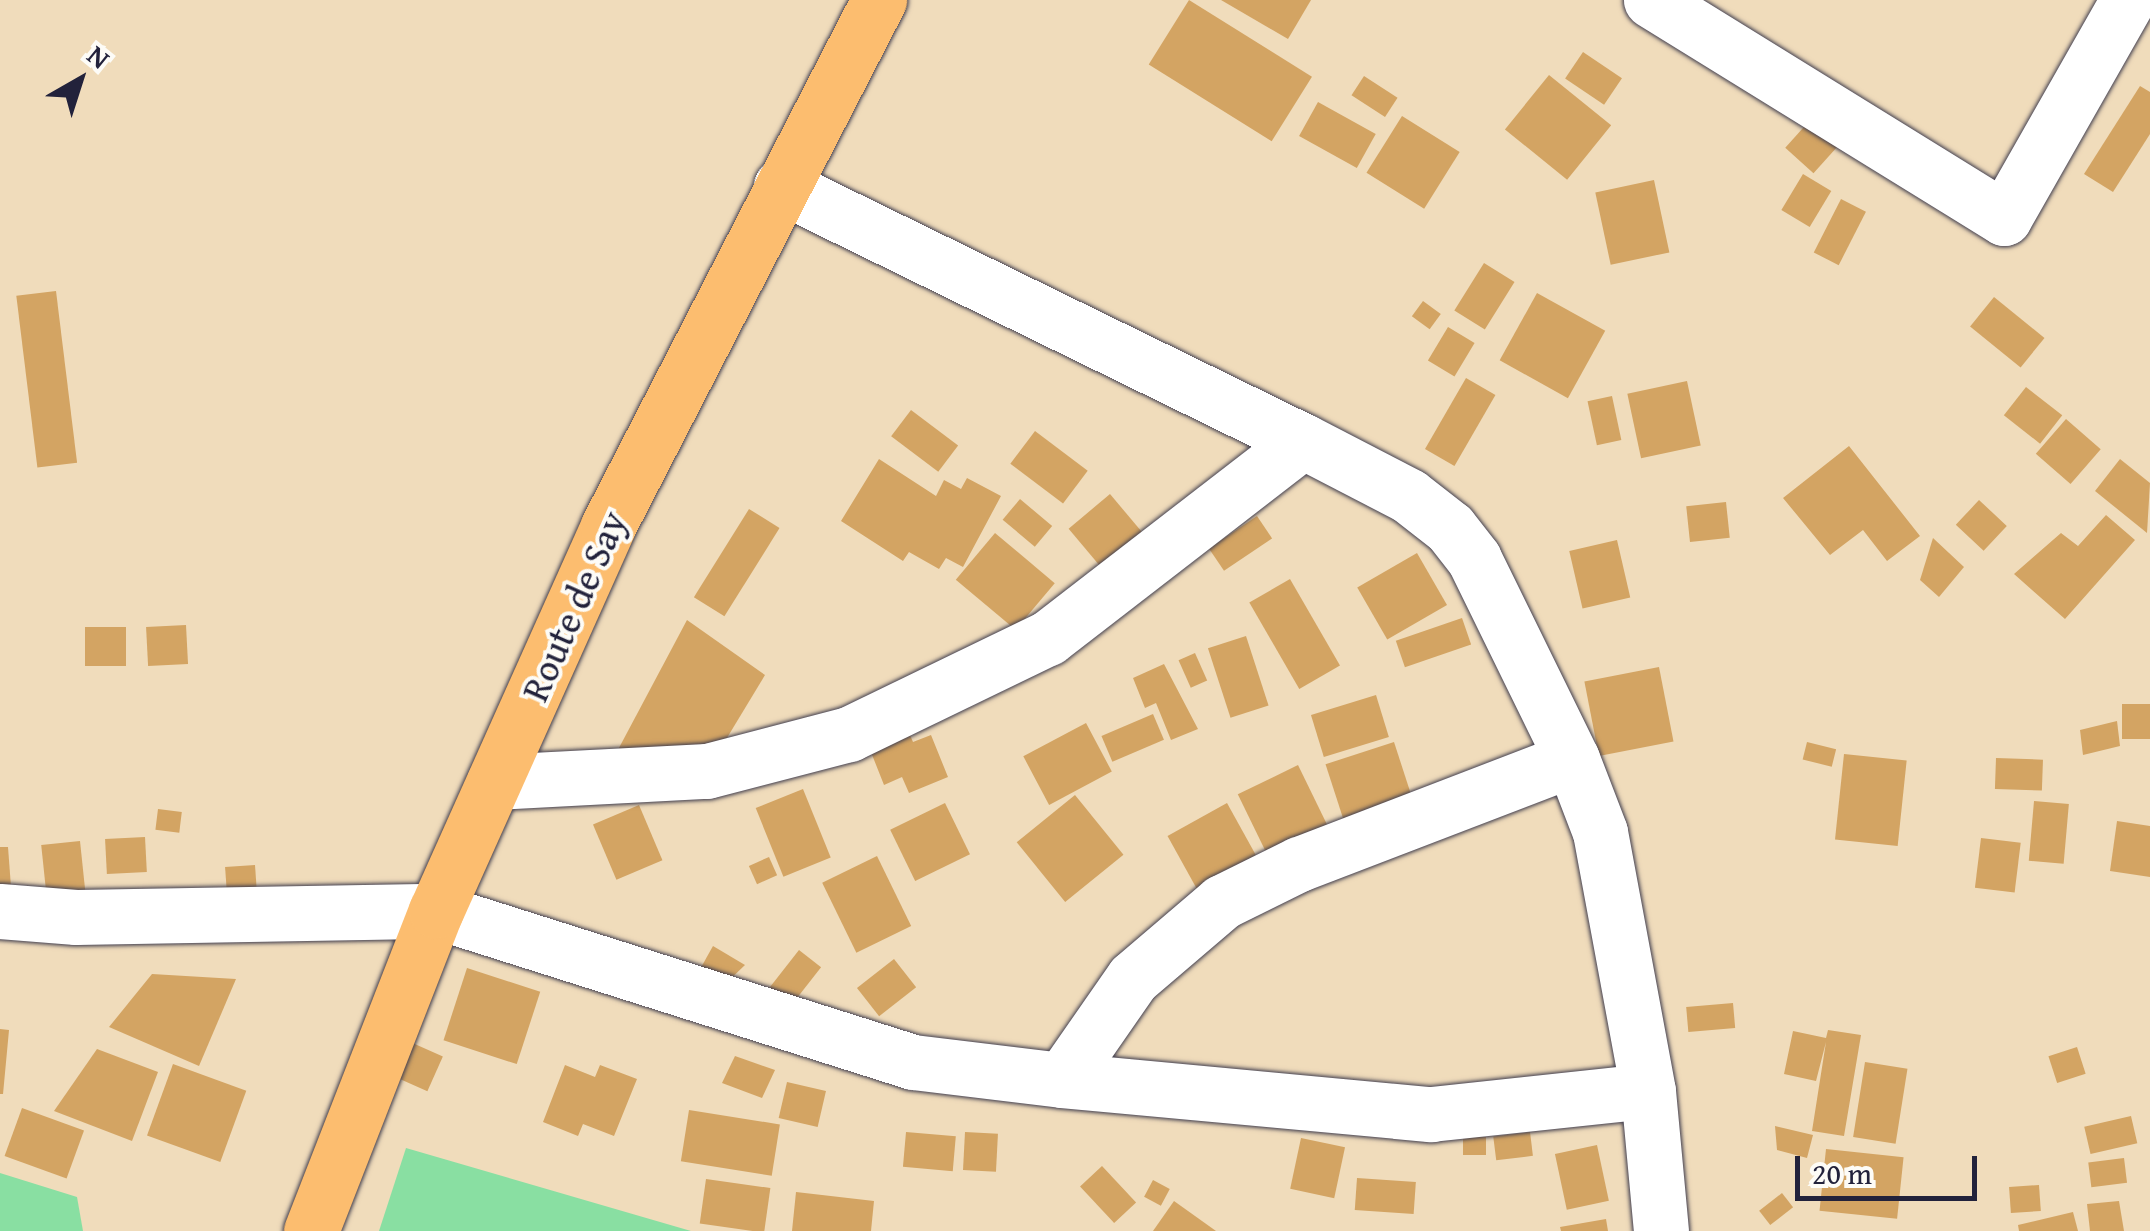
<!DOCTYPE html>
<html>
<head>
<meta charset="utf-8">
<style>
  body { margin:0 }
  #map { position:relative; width:2150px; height:1231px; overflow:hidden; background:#f0dcbb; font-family:"Gentium Book Plus",serif }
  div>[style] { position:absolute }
  .green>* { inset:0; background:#89dfa2 }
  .building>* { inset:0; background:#d3a463; transform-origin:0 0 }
  .roads { filter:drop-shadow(0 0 2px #413e4e) drop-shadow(0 0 2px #413e4e) }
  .minor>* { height:55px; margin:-27.5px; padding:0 27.5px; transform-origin:27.5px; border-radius:27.5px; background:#fff }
  .major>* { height:55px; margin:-27.5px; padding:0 27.5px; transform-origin:27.5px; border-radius:27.5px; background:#fcbd6f }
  span { translate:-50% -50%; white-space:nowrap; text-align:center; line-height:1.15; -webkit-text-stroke:8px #fdfcf7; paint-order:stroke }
  .street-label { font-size:38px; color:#22223b }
  .north { position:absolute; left:30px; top:30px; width:100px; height:100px; -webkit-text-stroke:8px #fdfcf7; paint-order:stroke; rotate:39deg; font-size:28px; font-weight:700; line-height:40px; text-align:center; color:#22223b }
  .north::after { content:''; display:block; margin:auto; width:35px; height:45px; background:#22223b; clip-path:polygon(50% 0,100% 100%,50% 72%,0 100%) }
  .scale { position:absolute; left:1795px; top:1156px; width:182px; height:45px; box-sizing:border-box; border:5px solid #22223b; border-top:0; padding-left:12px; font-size:30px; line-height:35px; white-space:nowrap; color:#22223b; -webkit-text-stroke:8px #fdfcf7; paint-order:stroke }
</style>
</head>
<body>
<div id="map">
  <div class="green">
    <i style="clip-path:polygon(406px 1148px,691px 1231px,379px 1231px)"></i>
    <i style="clip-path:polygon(0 1173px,77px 1197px,83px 1231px,0 1231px)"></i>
  </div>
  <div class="building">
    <i style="left:1189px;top:0;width:145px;height:76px;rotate:32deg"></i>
    <i style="clip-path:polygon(1221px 0,1311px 0,1288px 39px)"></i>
    <i style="left:1583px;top:52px;width:47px;height:32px;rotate:34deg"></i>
    <i style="left:1549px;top:75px;width:80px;height:70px;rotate:39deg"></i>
    <i style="left:1364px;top:76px;width:40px;height:23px;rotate:33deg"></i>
    <i style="clip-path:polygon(2140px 86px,2150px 92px,2150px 134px,2113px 192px,2084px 174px)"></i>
    <i style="left:1318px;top:102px;width:66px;height:39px;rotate:29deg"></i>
    <i style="left:1402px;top:116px;width:68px;height:67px;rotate:32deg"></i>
    <i style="left:1812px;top:118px;width:38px;height:40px;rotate:42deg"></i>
    <i style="left:1803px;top:174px;width:33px;height:42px;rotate:31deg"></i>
    <i style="left:1654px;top:180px;width:74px;height:60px;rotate:78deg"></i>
    <i style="left:1841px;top:199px;width:28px;height:60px;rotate:27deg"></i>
    <i style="left:1484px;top:263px;width:36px;height:56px;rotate:32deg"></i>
    <i style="left:56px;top:291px;width:173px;height:40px;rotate:83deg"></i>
    <i style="left:1537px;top:293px;width:78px;height:77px;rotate:29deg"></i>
    <i style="left:1994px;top:297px;width:65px;height:38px;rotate:39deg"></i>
    <i style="left:1423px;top:301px;width:22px;height:19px;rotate:36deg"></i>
    <i style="left:1448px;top:327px;width:31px;height:39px;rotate:31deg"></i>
    <i style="left:1466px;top:378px;width:34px;height:82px;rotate:30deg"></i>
    <i style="left:1687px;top:381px;width:66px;height:61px;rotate:78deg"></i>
    <i style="left:2026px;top:387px;width:46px;height:36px;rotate:38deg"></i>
    <i style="left:1612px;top:396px;width:45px;height:25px;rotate:78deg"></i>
    <i style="left:911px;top:410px;width:59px;height:33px;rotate:37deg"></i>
    <i style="left:2066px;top:419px;width:46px;height:46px;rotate:41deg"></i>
    <i style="left:1035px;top:431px;width:66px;height:41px;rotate:37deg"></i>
    <i style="clip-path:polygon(1849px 446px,1920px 536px,1887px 561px,1863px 530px,1830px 555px,1783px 498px)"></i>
    <i style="clip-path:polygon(879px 459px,936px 496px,944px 480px,961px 489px,967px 478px,1001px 496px,963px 567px,946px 558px,939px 569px,909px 552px,903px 561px,841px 521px)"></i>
    <i style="clip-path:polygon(2120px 459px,2150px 483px,2147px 533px,2095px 491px)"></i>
    <i style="left:1110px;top:494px;width:52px;height:54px;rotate:50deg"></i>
    <i style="left:1020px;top:499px;width:42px;height:27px;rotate:40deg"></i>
    <i style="left:1979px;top:500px;width:38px;height:34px;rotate:43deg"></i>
    <i style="left:1726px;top:502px;width:36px;height:40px;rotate:84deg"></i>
    <i style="left:749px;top:509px;width:36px;height:104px;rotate:32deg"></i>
    <i style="clip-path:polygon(2106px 515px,2135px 540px,2065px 619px,2014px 574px,2061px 533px,2078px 546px)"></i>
    <i style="left:1257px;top:516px;width:27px;height:58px;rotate:56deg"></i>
    <i style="left:995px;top:533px;width:78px;height:61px;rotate:40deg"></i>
    <i style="clip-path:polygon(1933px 538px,1964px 567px,1939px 597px,1920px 580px)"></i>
    <i style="left:1617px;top:540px;width:59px;height:49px;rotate:77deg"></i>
    <i style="left:1417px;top:553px;width:60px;height:69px;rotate:60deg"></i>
    <i style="left:1290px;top:579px;width:100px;height:47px;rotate:60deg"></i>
    <i style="left:1462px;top:618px;width:28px;height:70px;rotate:71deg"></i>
    <i style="clip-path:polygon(687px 620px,765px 675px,713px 761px,612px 761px)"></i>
    <i style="left:186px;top:625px;width:39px;height:40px;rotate:87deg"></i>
    <i style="left:85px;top:627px;width:41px;height:39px"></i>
    <i style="left:1246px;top:636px;width:73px;height:40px;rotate:72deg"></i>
    <i style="left:1195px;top:653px;width:30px;height:18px;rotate:66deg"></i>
    <i style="clip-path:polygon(1164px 664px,1198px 729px,1171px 740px,1156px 703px,1145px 708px,1133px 678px)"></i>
    <i style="left:1659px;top:667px;width:76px;height:76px;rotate:79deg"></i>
    <i style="left:1376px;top:695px;width:44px;height:68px;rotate:73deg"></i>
    <i style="left:2150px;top:704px;width:35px;height:28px;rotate:90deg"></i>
    <i style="left:1153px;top:714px;width:28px;height:56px;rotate:67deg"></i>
    <i style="clip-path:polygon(2117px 721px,2120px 746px,2083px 755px,2080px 730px)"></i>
    <i style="left:1086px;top:723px;width:55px;height:71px;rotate:62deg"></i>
    <i style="clip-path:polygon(906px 726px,913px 742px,931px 735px,948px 777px,909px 793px,902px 777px,884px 785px,867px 742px)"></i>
    <i style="left:1394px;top:742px;width:73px;height:72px;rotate:72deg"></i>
    <i style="left:1807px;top:742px;width:30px;height:18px;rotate:14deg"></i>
    <i style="left:1844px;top:754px;width:63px;height:86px;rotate:6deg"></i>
    <i style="left:1996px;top:758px;width:47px;height:31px;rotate:2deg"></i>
    <i style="left:1298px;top:765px;width:72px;height:67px;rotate:64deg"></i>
    <i style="left:803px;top:789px;width:74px;height:51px;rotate:68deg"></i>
    <i style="left:1075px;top:795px;width:77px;height:75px;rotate:51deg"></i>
    <i style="left:2034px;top:801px;width:35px;height:60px;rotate:5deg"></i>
    <i style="left:945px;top:803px;width:57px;height:61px;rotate:64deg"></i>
    <i style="left:1227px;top:803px;width:68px;height:68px;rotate:61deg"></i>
    <i style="left:639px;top:805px;width:60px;height:50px;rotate:67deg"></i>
    <i style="left:158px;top:809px;width:24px;height:21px;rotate:7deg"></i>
    <i style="clip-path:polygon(2117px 821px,2150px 826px,2150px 877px,2110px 871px)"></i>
    <i style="left:145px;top:837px;width:35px;height:40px;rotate:87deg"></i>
    <i style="left:1981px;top:838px;width:40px;height:50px;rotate:7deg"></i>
    <i style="left:80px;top:841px;width:54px;height:39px;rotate:84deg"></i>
    <i style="clip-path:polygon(0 847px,8px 847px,11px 887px,0 888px)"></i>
    <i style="left:877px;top:856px;width:78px;height:61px;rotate:64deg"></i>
    <i style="left:769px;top:857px;width:20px;height:22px;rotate:66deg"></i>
    <i style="left:255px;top:865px;width:32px;height:30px;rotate:86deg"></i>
    <i style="clip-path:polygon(713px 946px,745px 965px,723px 986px,699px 971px)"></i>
    <i style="left:799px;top:950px;width:28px;height:55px;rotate:38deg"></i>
    <i style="left:894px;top:959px;width:36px;height:47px;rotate:52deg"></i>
    <i style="left:467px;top:968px;width:77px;height:76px;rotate:18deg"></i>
    <i style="clip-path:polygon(152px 974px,236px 979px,199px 1066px,109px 1027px)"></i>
    <i style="left:1733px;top:1003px;width:25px;height:47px;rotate:85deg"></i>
    <i style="clip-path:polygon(0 1029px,9px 1030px,3px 1094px,0 1094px)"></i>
    <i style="clip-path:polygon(1828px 1030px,1861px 1035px,1844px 1136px,1812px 1131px,1826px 1042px,1816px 1081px,1784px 1074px,1793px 1031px,1826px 1038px)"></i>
    <i style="left:399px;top:1037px;width:48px;height:38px;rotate:24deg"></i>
    <i style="left:2077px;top:1047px;width:28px;height:30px;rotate:72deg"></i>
    <i style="clip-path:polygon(97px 1049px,158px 1072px,132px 1141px,54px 1111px)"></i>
    <i style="clip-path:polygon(735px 1056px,775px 1070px,762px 1098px,722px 1083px)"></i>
    <i style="left:1865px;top:1062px;width:43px;height:76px;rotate:9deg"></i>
    <i style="left:173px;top:1064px;width:78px;height:76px;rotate:20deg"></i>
    <i style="clip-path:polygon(565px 1065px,595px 1077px,600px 1065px,637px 1079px,614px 1136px,583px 1124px,578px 1136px,543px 1122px)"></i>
    <i style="left:787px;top:1082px;width:40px;height:37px;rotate:13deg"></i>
    <i style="left:22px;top:1108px;width:66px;height:51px;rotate:20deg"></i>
    <i style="left:689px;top:1110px;width:92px;height:52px;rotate:9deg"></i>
    <i style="left:2131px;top:1116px;width:28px;height:48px;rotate:77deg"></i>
    <i style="clip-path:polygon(1775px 1126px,1813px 1135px,1807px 1158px,1777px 1150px)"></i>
    <i style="left:906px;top:1132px;width:50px;height:35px;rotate:5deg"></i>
    <i style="left:965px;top:1132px;width:33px;height:38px;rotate:3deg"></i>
    <i style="left:1530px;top:1132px;width:24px;height:37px;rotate:83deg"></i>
    <i style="left:1463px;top:1137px;width:23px;height:18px"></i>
    <i style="left:1301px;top:1138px;width:45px;height:52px;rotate:12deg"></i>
    <i style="left:1597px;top:1145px;width:57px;height:43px;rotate:78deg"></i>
    <i style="left:1826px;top:1149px;width:78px;height:62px;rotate:6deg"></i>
    <i style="left:2124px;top:1158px;width:25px;height:36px;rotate:83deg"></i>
    <i style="left:1102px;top:1166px;width:50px;height:30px;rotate:47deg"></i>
    <i style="left:1357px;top:1178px;width:59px;height:32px;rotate:4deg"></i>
    <i style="left:706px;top:1179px;width:65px;height:45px;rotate:8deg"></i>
    <i style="left:1153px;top:1180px;width:19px;height:19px;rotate:28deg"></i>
    <i style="left:2039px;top:1185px;width:26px;height:30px;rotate:86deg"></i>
    <i style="clip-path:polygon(796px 1192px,874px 1201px,871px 1231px,792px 1231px)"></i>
    <i style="left:1782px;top:1193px;width:18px;height:29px;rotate:52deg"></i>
    <i style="clip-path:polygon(1174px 1201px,1216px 1231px,1153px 1231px)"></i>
    <i style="clip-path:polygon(2119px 1201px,2124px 1231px,2090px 1231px,2087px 1204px)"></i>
    <i style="clip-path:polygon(2073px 1212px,2078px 1231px,2019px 1231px,2018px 1225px)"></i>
    <i style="clip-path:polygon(1606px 1219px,1608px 1231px,1561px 1231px,1560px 1227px)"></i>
  </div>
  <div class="roads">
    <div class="minor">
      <i style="left:1651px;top:0;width:415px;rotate:31.7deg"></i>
      <i style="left:2004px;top:218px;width:251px;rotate:-60.4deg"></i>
      <i style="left:781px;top:186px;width:581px;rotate:26.04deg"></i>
      <i style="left:1303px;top:441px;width:119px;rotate:27.4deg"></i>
      <i style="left:1409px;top:496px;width:52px;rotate:38deg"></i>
      <i style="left:1450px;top:528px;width:39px;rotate:52deg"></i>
      <i style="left:1474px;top:559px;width:223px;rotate:63.9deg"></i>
      <i style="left:1572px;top:759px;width:78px;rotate:69deg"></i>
      <i style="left:1600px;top:832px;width:263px;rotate:79.5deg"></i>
      <i style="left:1648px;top:1091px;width:141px;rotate:84.7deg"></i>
      <i style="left:494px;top:782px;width:213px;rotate:-3deg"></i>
      <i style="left:707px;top:771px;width:147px;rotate:-14.6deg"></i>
      <i style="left:849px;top:734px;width:221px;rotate:-25.8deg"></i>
      <i style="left:1048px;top:638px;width:322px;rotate:-37.7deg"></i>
      <i style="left:0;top:911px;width:76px;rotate:4.5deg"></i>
      <i style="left:76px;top:917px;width:360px;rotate:-1deg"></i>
      <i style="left:436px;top:911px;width:500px;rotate:17.57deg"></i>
      <i style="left:913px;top:1062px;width:150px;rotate:6.9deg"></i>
      <i style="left:1062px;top:1080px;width:371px;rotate:5.3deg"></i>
      <i style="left:1431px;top:1114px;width:218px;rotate:-6.1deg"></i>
      <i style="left:1062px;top:1080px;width:124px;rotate:-55.2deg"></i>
      <i style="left:1133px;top:978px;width:117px;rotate:-40.5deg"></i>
      <i style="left:1222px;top:902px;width:86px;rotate:-26.3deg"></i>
      <i style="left:1299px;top:864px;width:292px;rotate:-21deg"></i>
    </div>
    <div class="major">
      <i style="left:311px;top:1231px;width:344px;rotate:-68.7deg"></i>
      <i style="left:436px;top:911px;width:422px;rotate:-65.9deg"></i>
      <i style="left:608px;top:526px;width:592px;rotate:-62.74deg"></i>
    </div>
  </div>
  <div class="street-label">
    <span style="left:574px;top:606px;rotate:-66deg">Route de Say</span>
  </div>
  <div class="north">N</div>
  <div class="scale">20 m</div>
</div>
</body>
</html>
